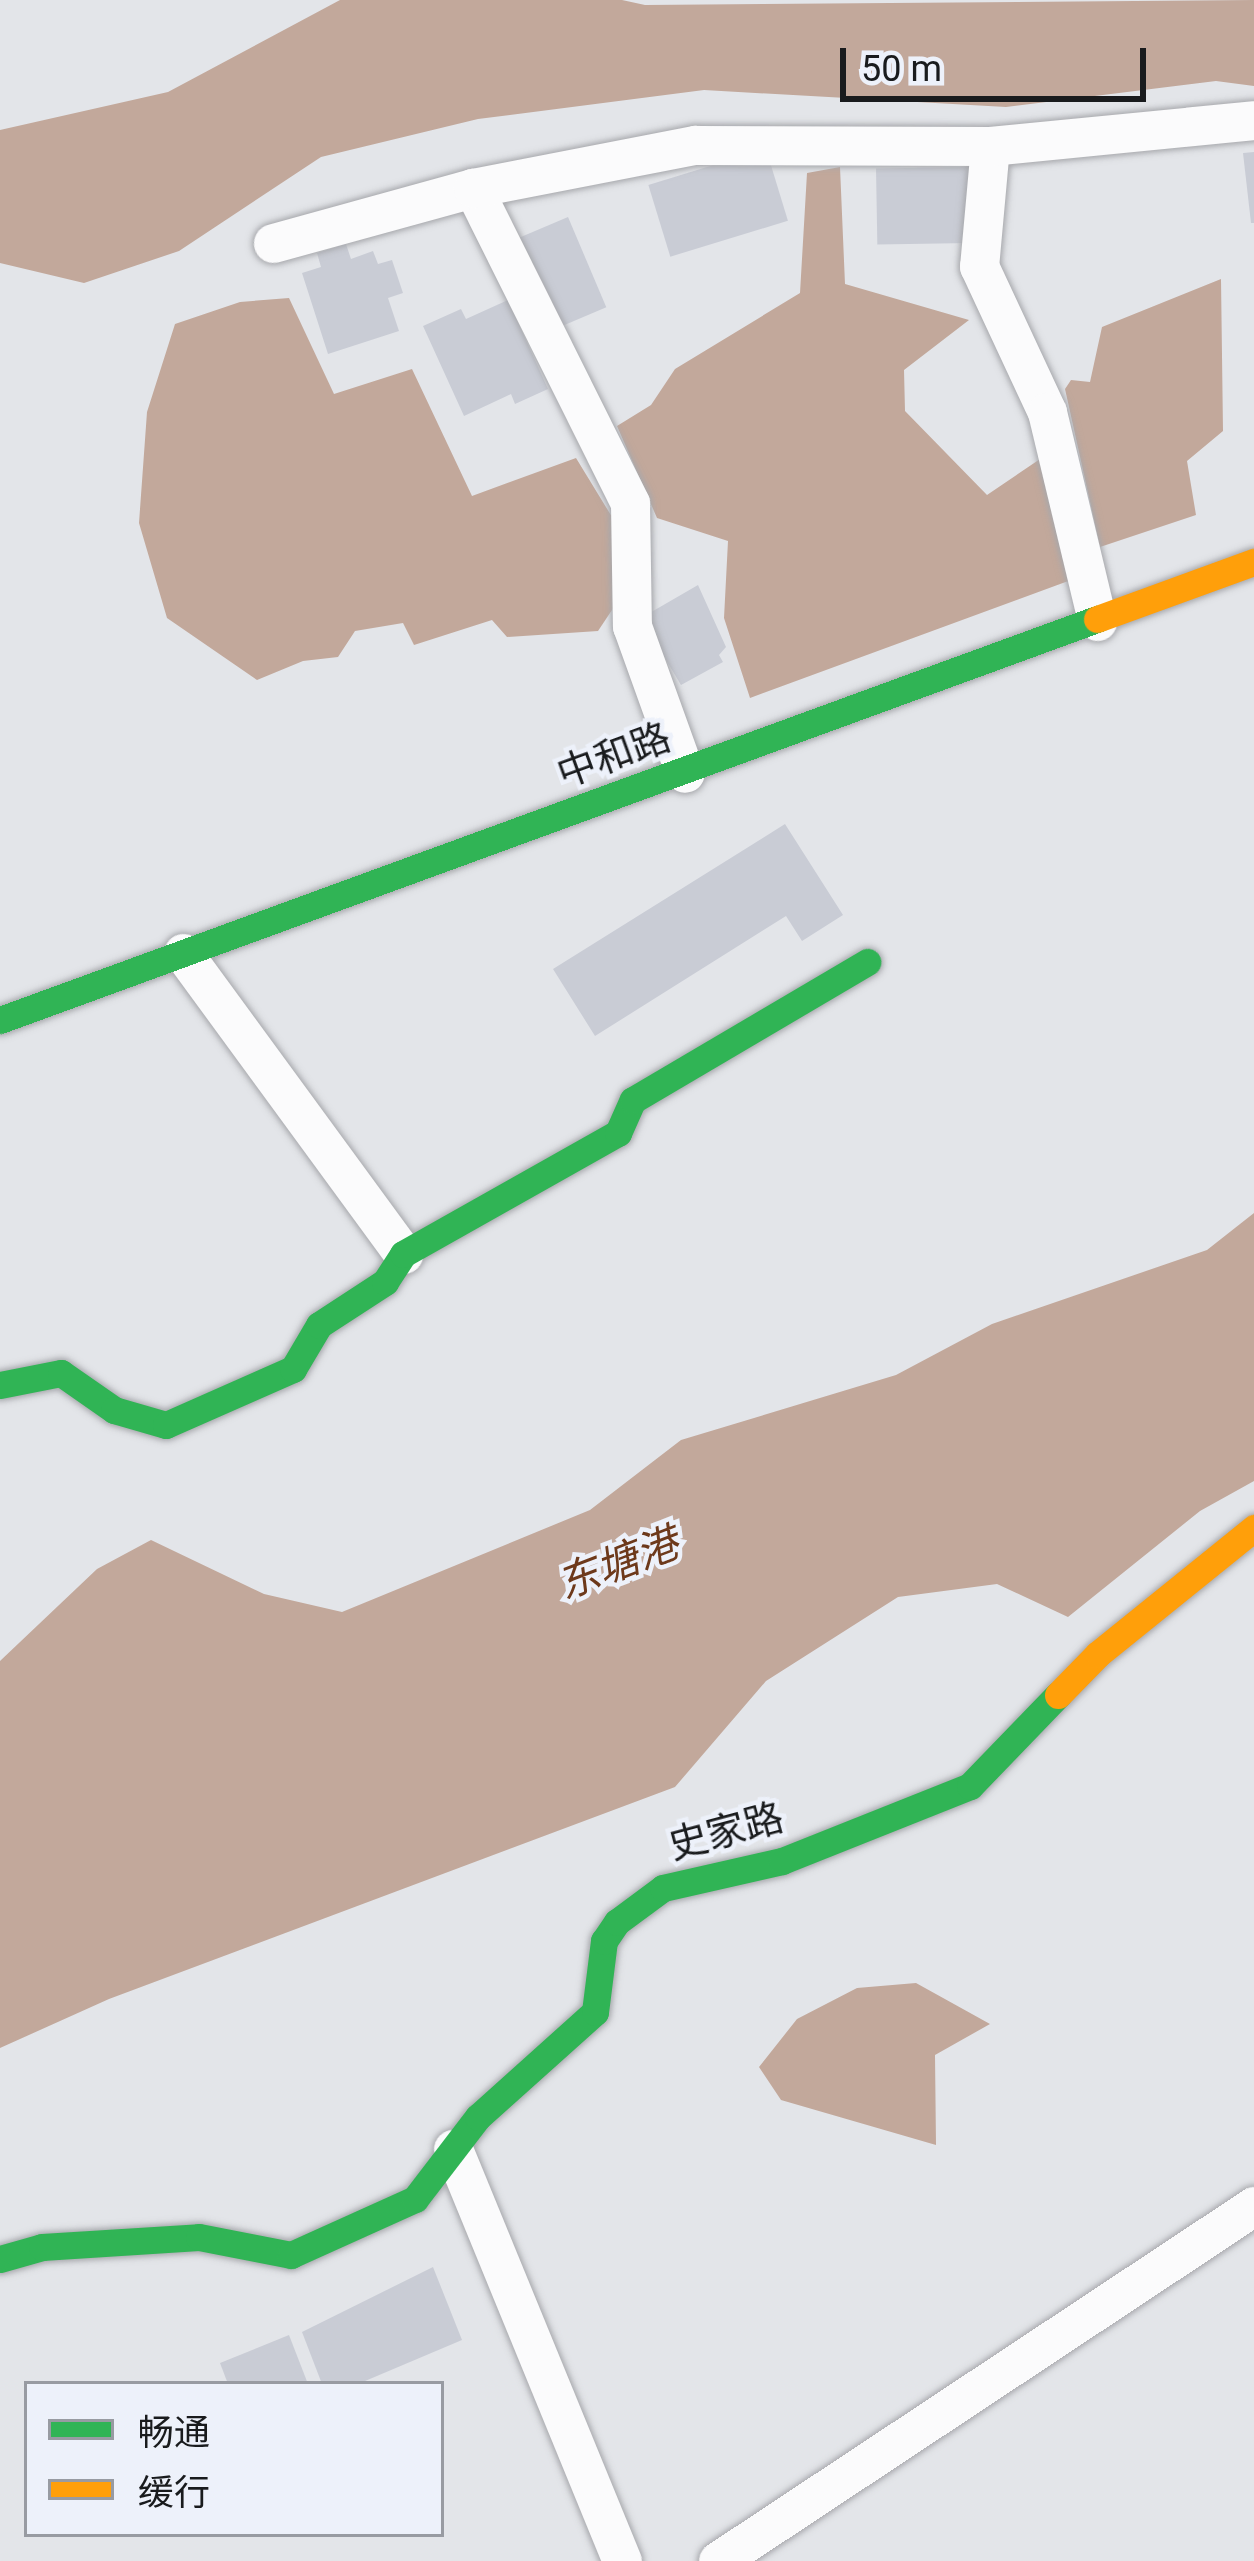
<!DOCTYPE html>
<html>
<head>
<meta charset="utf-8">
<style>
  body { margin:0 }
  #map { position:relative; width:1254px; height:2561px; overflow:hidden; background:#e3e5e9; font-family:Roboto,"Noto Sans SC",sans-serif }
  div>[style] { position:absolute }
  .water>* { inset:0; background:#c2a89b }
  .building>* { inset:0; background:#c9ccd5; transform-origin:0 0 }
  .roads { filter:drop-shadow(0 0 3px #a7a8ac) drop-shadow(0 0 3px #a7a8ac) }
  .street>* { height:39px; margin:-19.5px; padding:0 19.5px; transform-origin:19.5px; border-radius:19.5px; background:#fbfbfc }
  .fast>* { height:27px; margin:-13.5px; padding:0 13.5px; transform-origin:13.5px; border-radius:13.5px; background:#30b455 }
  .slow>* { height:27px; margin:-13.5px; padding:0 13.5px; transform-origin:13.5px; border-radius:13.5px; background:#ff9f0a }
  span { translate:-50% -50%; white-space:nowrap; text-align:center; line-height:1.15; -webkit-text-stroke:9px #edf1fa; paint-order:stroke }
  .street-label { font-size:39px; color:#191b1d }
  .water-label { font-size:42px; color:#6d391b; font-style:italic }
  .legend { position:absolute; left:24px; top:2381px; width:420px; height:156px; box-sizing:border-box; background:#edf1fa; border:3px solid #989ba2; margin:0; padding:15px 21px; list-style:none; font-size:36px; color:#191b1d }
  .legend li { display:flex; align-items:center; gap:24px; height:60px }
  .legend b { width:60px; border:3px solid #989ba2 }
  .scale { position:absolute; left:840px; top:48px; width:306px; height:54px; box-sizing:border-box; border:6px solid #191b1d; border-top:0; padding-left:15px; font-size:36px; line-height:42px; white-space:nowrap; color:#191b1d; -webkit-text-stroke:9px #edf1fa; paint-order:stroke }
</style>
</head>
<body>
<div id="map">
  <div class="water">
    <i style="clip-path:polygon(340px 0,622px 0,645px 5px,1254px 0,1254px 86px,1216px 81px,1006px 107px,704px 90px,478px 119px,321px 157px,179px 251px,84px 283px,0 263px,0 130px,168px 92px)"></i>
    <i style="clip-path:polygon(840px 167px,845px 284px,969px 320px,904px 370px,905px 411px,987px 495px,1046px 455px,1071px 580px,750px 698px,724px 618px,728px 541px,657px 518px,617px 426px,651px 405px,675px 369px,800px 293px,807px 173px)"></i>
    <i style="clip-path:polygon(1221px 279px,1223px 431px,1187px 461px,1196px 515px,1100px 547px,1065px 389px,1071px 380px,1090px 382px,1102px 327px)"></i>
    <i style="clip-path:polygon(289px 298px,334px 394px,412px 369px,472px 496px,576px 458px,620px 530px,624px 592px,598px 631px,507px 637px,492px 620px,414px 645px,403px 623px,355px 631px,338px 657px,303px 661px,257px 680px,167px 618px,139px 523px,147px 412px,175px 324px,240px 302px)"></i>
    <i style="clip-path:polygon(1254px 1213px,1254px 1481px,1200px 1511px,1068px 1617px,997px 1584px,898px 1597px,766px 1681px,675px 1787px,109px 1999px,0 2048px,0 1661px,97px 1569px,151px 1540px,264px 1594px,342px 1612px,590px 1510px,681px 1440px,896px 1375px,992px 1324px,1207px 1250px)"></i>
    <i style="clip-path:polygon(916px 1983px,990px 2024px,935px 2055px,936px 2145px,781px 2100px,759px 2067px,797px 2019px,857px 1988px)"></i>
  </div>
  <div class="building">
    <i style="left:766px;top:149px;width:75px;height:123px;rotate:73deg"></i>
    <i style="clip-path:polygon(1254px 152px,1254px 223px,1251px 223px,1243px 153px)"></i>
    <i style="left:969px;top:167px;width:76px;height:93px;rotate:89deg"></i>
    <i style="left:568px;top:217px;width:98px;height:55px;rotate:67deg"></i>
    <i style="clip-path:polygon(346px 244px,351px 259px,373px 251px,378px 264px,392px 260px,403px 293px,388px 298px,399px 331px,328px 354px,302px 273px,321px 267px,317px 253px)"></i>
    <i style="clip-path:polygon(508px 300px,548px 389px,515px 404px,511px 394px,464px 416px,423px 326px,461px 309px,466px 319px)"></i>
    <i style="clip-path:polygon(698px 585px,726px 647px,719px 655px,723px 662px,681px 685px,641px 618px)"></i>
    <i style="clip-path:polygon(785px 824px,843px 915px,802px 941px,786px 916px,595px 1036px,553px 969px)"></i>
    <i style="clip-path:polygon(433px 2267px,462px 2340px,358px 2384px,322px 2384px,302px 2332px)"></i>
    <i style="clip-path:polygon(289px 2335px,308px 2384px,228px 2384px,220px 2363px)"></i>
  </div>
  <div class="roads">
    <div class="street">
      <i style="left:990px;top:146px;width:121px;rotate:95.2deg"></i>
      <i style="left:979px;top:266px;width:161px;rotate:65deg"></i>
      <i style="left:1047px;top:412px;width:215px;rotate:76.5deg"></i>
      <i style="left:473px;top:188px;width:352px;rotate:63.5deg"></i>
      <i style="left:630px;top:503px;width:123px;rotate:89.1deg"></i>
      <i style="left:632px;top:626px;width:156px;rotate:70.2deg"></i>
      <i style="left:273px;top:243px;width:207px;rotate:-15.4deg"></i>
      <i style="left:473px;top:188px;width:226px;rotate:-11deg"></i>
      <i style="left:695px;top:145px;width:295px;rotate:0.2deg"></i>
      <i style="left:990px;top:146px;width:265px;rotate:-5.6deg"></i>
      <i style="left:183px;top:953px;width:373px;rotate:53.8deg"></i>
      <i style="left:453px;top:2149px;width:445px;rotate:67.7deg"></i>
      <i style="left:718px;top:2561px;width:643px;rotate:-33.52deg"></i>
    </div>
    <div class="fast">
      <i style="left:0;top:1020px;width:1168px;rotate:-20.08deg"></i>
      <i style="left:0;top:1385px;width:62px;rotate:-11.1deg"></i>
      <i style="left:61px;top:1373px;width:65px;rotate:34.9deg"></i>
      <i style="left:114px;top:1410px;width:54px;rotate:16.1deg"></i>
      <i style="left:166px;top:1425px;width:139px;rotate:-23.8deg"></i>
      <i style="left:293px;top:1369px;width:51px;rotate:-59.4deg"></i>
      <i style="left:319px;top:1325px;width:79px;rotate:-33.1deg"></i>
      <i style="left:385px;top:1282px;width:33px;rotate:-57deg"></i>
      <i style="left:403px;top:1254px;width:247px;rotate:-29.4deg"></i>
      <i style="left:618px;top:1133px;width:36px;rotate:-66deg"></i>
      <i style="left:633px;top:1100px;width:272px;rotate:-30.5deg"></i>
      <i style="left:0;top:2259px;width:44px;rotate:-15.9deg"></i>
      <i style="left:42px;top:2247px;width:157px;rotate:-3.6deg"></i>
      <i style="left:199px;top:2237px;width:94px;rotate:11.1deg"></i>
      <i style="left:291px;top:2255px;width:136px;rotate:-24.3deg"></i>
      <i style="left:415px;top:2199px;width:103px;rotate:-52.5deg"></i>
      <i style="left:478px;top:2117px;width:157px;rotate:-41.9deg"></i>
      <i style="left:595px;top:2012px;width:72px;rotate:-82.8deg"></i>
      <i style="left:604px;top:1941px;width:23px;rotate:-56deg"></i>
      <i style="left:617px;top:1922px;width:57px;rotate:-36.5deg"></i>
      <i style="left:663px;top:1888px;width:122px;rotate:-12.8deg"></i>
      <i style="left:782px;top:1861px;width:202px;rotate:-21.7deg"></i>
      <i style="left:970px;top:1786px;width:127px;rotate:-46deg"></i>
    </div>
    <div class="slow">
      <i style="left:1097px;top:619px;width:167px;rotate:-20deg"></i>
      <i style="left:1058px;top:1695px;width:57px;rotate:-45.7deg"></i>
      <i style="left:1098px;top:1654px;width:201px;rotate:-38.9deg"></i>
    </div>
  </div>
  <div class="street-label">
    <span style="left:614px;top:756px;rotate:-20deg">中和路</span>
    <span style="left:726px;top:1832px;rotate:-15deg">史家路</span>
  </div>
  <div class="water-label">
    <span style="left:618px;top:1564px;rotate:-21deg">东塘港</span>
  </div>
  <ul class="legend">
  <li><b style="height:15px;background:#30b455"></b>畅通</li>
  <li><b style="height:15px;background:#ff9f0a"></b>缓行</li>
  </ul>
  <div class="scale">50 m</div>
</div>
</body>
</html>
